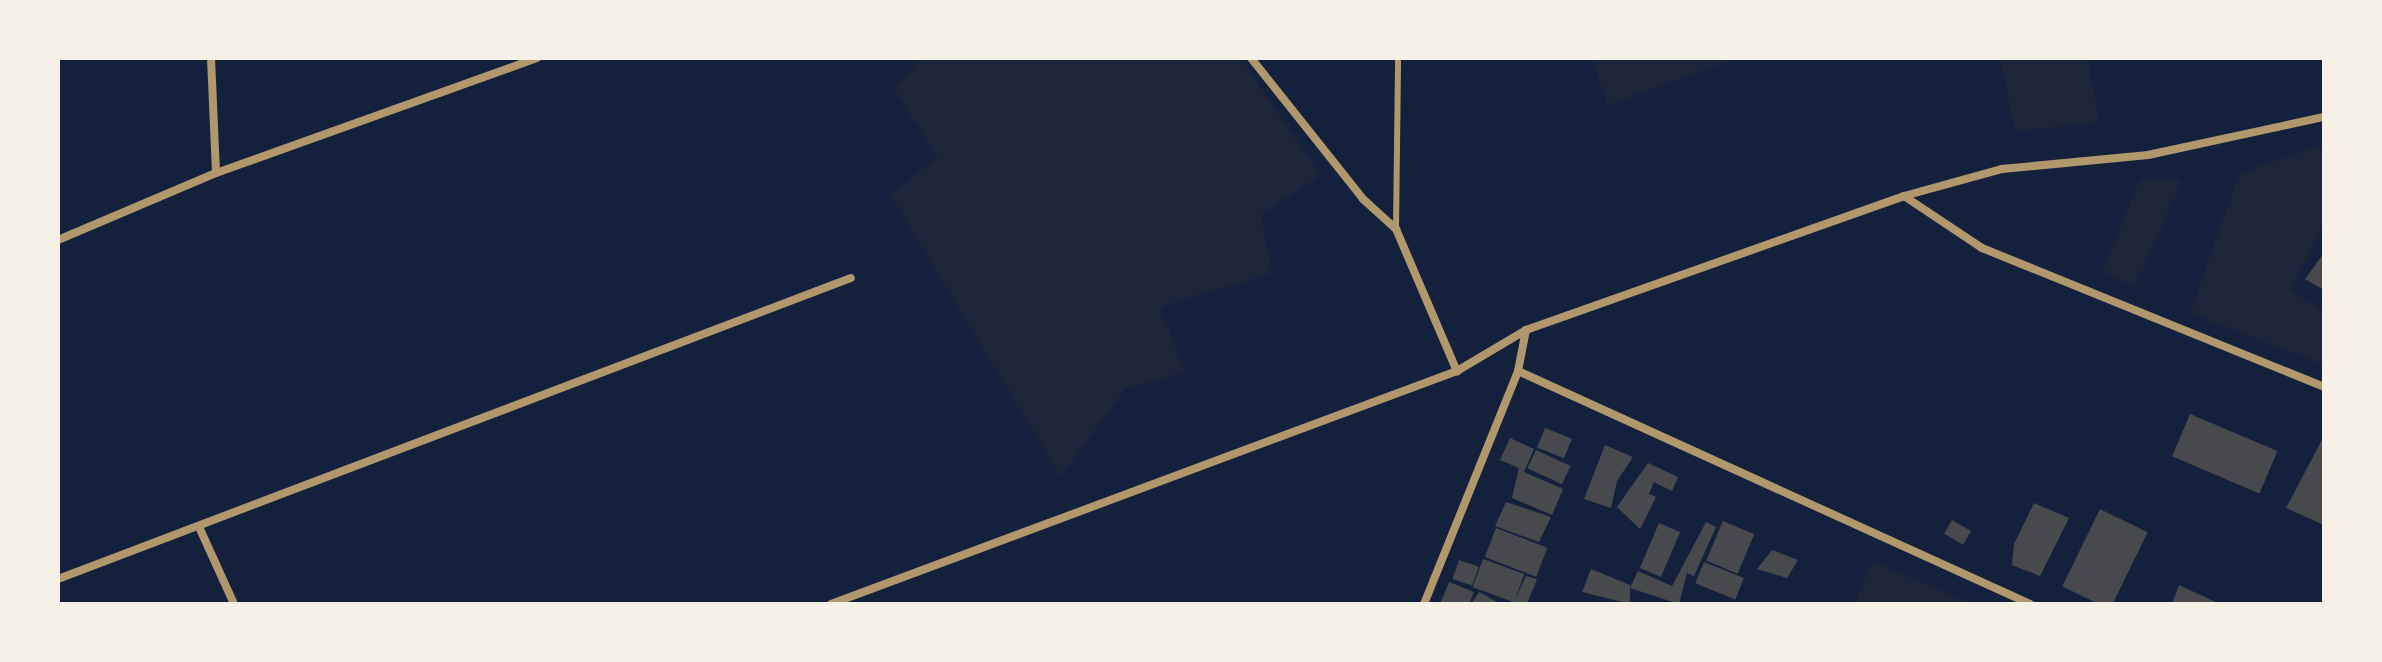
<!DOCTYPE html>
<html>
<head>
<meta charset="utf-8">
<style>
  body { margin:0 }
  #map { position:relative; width:2382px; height:662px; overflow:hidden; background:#14213d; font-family:Inter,sans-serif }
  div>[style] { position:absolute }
  .green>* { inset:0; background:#1d2539 }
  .building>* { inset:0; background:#48494c; transform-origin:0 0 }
  .service>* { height:6px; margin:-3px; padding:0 3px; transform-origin:3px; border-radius:3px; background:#b1986c }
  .minor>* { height:8px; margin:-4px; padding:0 4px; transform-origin:4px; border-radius:4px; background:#b1986c }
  span { translate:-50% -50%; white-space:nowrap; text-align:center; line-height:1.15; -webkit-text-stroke:6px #f6f1e7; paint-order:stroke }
  .frame { position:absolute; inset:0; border:60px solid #f6f1e7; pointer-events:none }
</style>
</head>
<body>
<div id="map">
  <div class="green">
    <i style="clip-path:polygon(922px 58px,1241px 58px,1321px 175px,1261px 214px,1272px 273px,1160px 307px,1186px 372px,1125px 389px,1061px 477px,890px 195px,938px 157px,893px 89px)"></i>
    <i style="clip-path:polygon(1592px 58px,1738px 58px,1608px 105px)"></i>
    <i style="clip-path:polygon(2000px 58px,2088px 58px,2099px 123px,2015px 131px)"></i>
    <i style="clip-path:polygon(2324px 144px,2324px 225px,2290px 290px,2324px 311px,2324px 365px,2190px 313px,2239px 174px)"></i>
    <i style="clip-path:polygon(2140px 179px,2183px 179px,2135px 287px,2102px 272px)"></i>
    <i style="clip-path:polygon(1872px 561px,1974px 604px,1855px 604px)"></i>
  </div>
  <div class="building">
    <i style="clip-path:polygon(2324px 253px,2324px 290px,2305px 279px)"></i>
    <i style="left:2190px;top:414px;width:95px;height:46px;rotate:23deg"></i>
    <i style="left:1545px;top:428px;width:29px;height:21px;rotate:22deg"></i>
    <i style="clip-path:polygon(2324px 436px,2324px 525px,2286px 508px)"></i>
    <i style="clip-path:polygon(1510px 438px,1534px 449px,1524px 472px,1563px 489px,1552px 515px,1512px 498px,1519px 468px,1500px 460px)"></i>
    <i style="clip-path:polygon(1605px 445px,1633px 457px,1617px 481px,1611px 508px,1584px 499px)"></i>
    <i style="left:1536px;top:450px;width:38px;height:20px;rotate:25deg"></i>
    <i style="clip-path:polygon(1648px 463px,1678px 477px,1672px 491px,1654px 482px,1649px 494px,1656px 497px,1640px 529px,1617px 507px)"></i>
    <i style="clip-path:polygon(1506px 502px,1551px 517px,1539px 542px,1495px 526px)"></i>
    <i style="clip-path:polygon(2034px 503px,2069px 518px,2040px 576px,2012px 565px,2014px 544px)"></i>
    <i style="left:2100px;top:509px;width:53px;height:86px;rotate:26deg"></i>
    <i style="left:1952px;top:520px;width:22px;height:16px;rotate:30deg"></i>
    <i style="left:1723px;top:521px;width:34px;height:43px;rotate:23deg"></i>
    <i style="clip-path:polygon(1706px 522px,1716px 527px,1694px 576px,1687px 573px,1679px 604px,1630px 588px,1638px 571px,1672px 586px)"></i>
    <i style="left:1659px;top:523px;width:23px;height:49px;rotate:23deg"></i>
    <i style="left:1496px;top:528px;width:55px;height:31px;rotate:21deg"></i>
    <i style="clip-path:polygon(1772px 550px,1798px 560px,1787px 578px,1757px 569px)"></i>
    <i style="left:1483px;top:559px;width:44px;height:30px;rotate:20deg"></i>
    <i style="left:1459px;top:560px;width:21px;height:20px;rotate:19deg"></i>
    <i style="left:1704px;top:562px;width:43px;height:23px;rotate:22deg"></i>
    <i style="clip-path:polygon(1591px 569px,1630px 585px,1630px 604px,1582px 592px)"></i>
    <i style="clip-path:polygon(1526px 576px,1537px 579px,1527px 604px,1513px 604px)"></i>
    <i style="clip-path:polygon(1449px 582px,1474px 592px,1469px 604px,1440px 604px)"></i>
    <i style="clip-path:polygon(2179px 585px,2220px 604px,2172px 604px)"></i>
    <i style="clip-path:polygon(1479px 592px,1501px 604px,1471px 604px)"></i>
  </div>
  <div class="service">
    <i style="left:1396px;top:229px;width:171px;rotate:-89.3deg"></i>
  </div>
  <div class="minor">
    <i style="left:211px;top:58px;width:115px;rotate:87.5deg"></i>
    <i style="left:1251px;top:58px;width:180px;rotate:51.5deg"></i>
    <i style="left:1363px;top:199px;width:45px;rotate:42.3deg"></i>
    <i style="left:1396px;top:229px;width:155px;rotate:66.8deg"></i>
    <i style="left:1904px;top:196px;width:94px;rotate:33.7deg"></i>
    <i style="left:1982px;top:248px;width:369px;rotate:22.1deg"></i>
    <i style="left:58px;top:240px;width:172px;rotate:-23deg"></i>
    <i style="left:216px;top:173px;width:341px;rotate:-19.7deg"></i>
    <i style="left:1518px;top:371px;width:563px;rotate:24.47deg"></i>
    <i style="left:200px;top:529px;width:82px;rotate:65.6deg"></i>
    <i style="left:58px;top:579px;width:848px;rotate:-20.79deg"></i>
    <i style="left:831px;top:604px;width:668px;rotate:-20.42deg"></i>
    <i style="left:1457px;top:371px;width:80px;rotate:-30.7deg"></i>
    <i style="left:1526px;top:330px;width:401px;rotate:-19.5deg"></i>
    <i style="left:1904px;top:196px;width:102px;rotate:-15.4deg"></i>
    <i style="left:2002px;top:169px;width:147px;rotate:-5.5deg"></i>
    <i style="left:2148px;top:155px;width:180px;rotate:-12.2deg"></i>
    <i style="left:1424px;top:604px;width:251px;rotate:-68deg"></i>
    <i style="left:1518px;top:371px;width:42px;rotate:-79deg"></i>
  </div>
  <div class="frame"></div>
</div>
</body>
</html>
